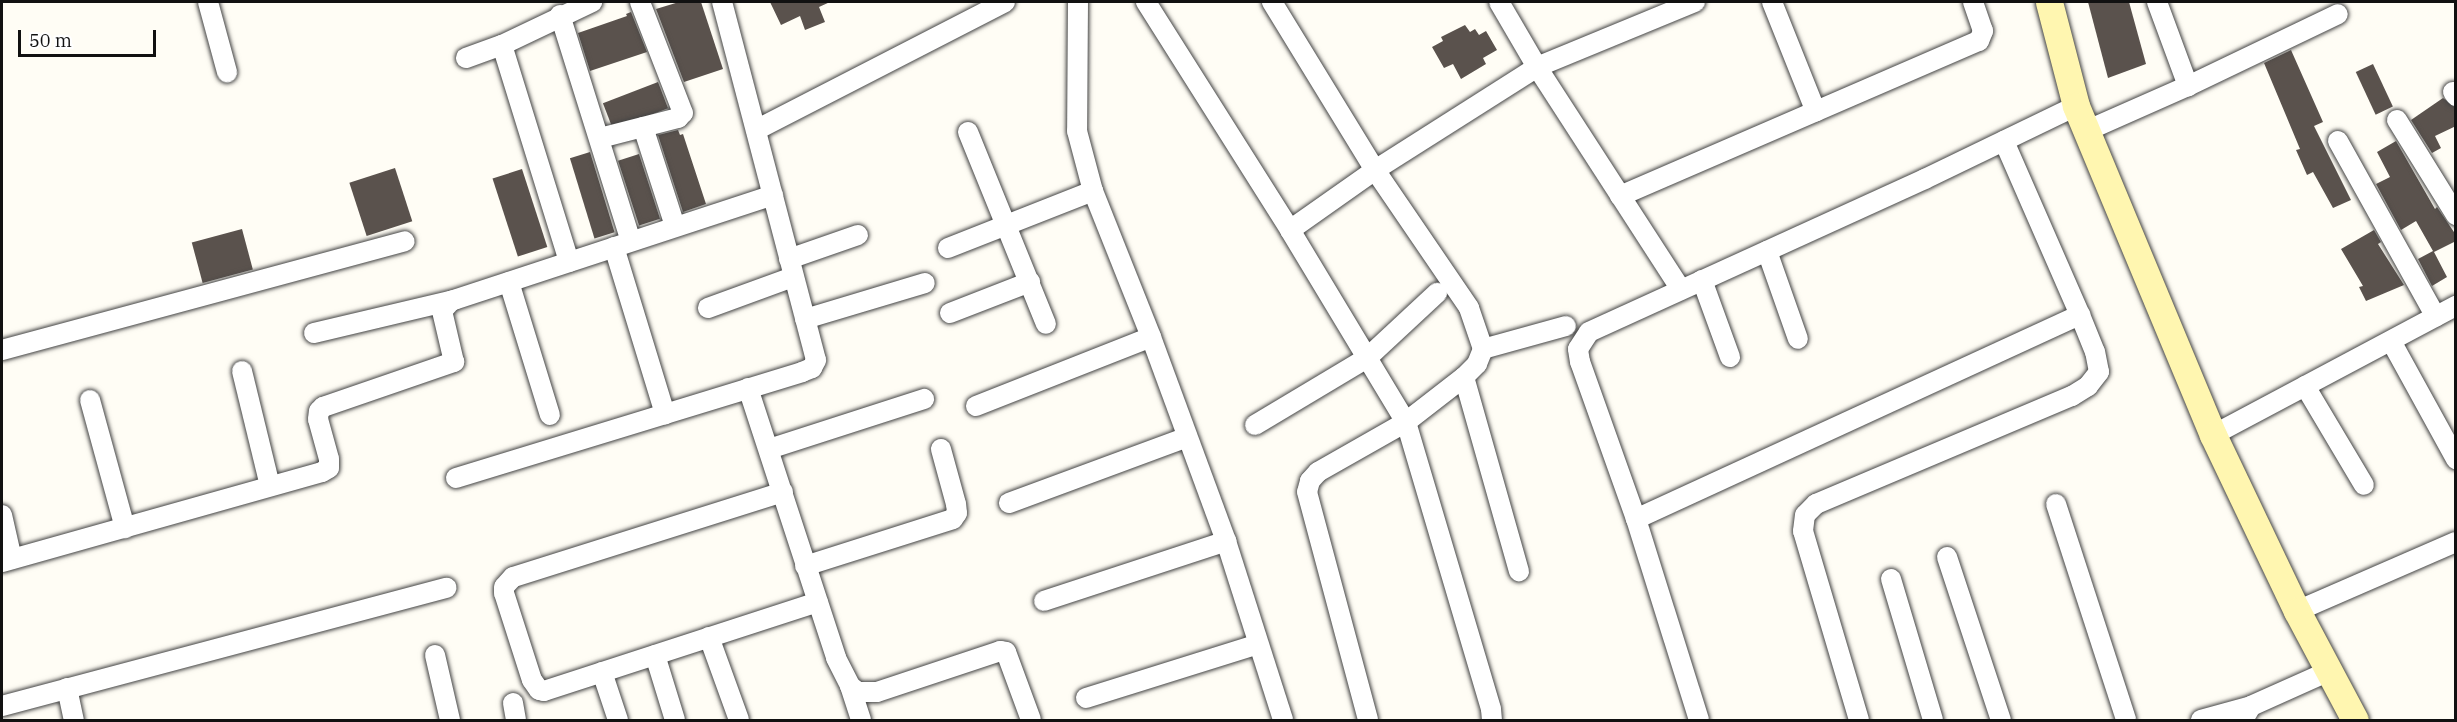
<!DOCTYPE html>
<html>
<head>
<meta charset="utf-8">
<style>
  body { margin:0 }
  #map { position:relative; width:2457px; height:722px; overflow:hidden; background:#fffdf5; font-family:"IBM Plex Serif",serif }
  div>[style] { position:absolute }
  .building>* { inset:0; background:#5a524d; transform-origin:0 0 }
  .roads { filter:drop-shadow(0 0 2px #444) drop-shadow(0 0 2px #444) }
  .minor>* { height:20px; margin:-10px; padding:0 10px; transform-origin:10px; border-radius:10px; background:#fff }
  .secondary>* { height:27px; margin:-13.5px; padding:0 13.5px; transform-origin:13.5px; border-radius:13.5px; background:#fff6b0 }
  span { translate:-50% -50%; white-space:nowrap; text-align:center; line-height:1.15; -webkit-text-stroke:6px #fff; paint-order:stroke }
  .frame { position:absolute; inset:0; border:3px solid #111; pointer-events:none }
  .scale { position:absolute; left:18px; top:30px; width:138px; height:27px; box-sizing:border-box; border:3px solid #111; border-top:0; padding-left:8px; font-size:18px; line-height:21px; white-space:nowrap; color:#111; -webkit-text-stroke:4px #fff; paint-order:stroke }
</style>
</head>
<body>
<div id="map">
  <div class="building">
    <i style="clip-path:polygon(679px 2px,701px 2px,723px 69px,684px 82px,656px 9px)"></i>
    <i style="clip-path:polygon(770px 2px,830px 2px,819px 7px,825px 22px,805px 30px,800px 16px,781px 25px)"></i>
    <i style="clip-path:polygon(2088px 2px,2129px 2px,2146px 64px,2108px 78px)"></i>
    <i style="clip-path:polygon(631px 12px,647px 52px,590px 71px,578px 33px,627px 16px,626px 14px)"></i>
    <i style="clip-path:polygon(1465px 25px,1470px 32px,1475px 29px,1479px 35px,1486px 31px,1497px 50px,1483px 58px,1486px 64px,1461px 79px,1453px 64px,1444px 68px,1432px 47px,1443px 41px,1441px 37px)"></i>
    <i style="clip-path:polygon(2291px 50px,2323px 122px,2314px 126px,2351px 200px,2333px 208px,2313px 172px,2307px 175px,2296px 150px,2300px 149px,2264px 63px)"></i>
    <i style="left:2373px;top:64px;width:47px;height:19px;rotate:65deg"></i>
    <i style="left:658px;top:82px;width:28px;height:59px;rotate:69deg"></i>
    <i style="clip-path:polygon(2443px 98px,2456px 108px,2456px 126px,2435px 136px,2441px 148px,2432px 153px,2411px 120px)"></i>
    <i style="clip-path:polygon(678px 130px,680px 135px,683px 134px,706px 204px,683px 212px,658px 135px)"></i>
    <i style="clip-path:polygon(2396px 141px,2435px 209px,2437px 207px,2456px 235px,2456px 241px,2434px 252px,2447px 277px,2432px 286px,2418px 259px,2433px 251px,2416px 221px,2401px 230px,2376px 184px,2390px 177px,2377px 152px)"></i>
    <i style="left:590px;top:152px;width:84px;height:21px;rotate:73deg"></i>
    <i style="left:639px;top:154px;width:68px;height:22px;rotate:72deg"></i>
    <i style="left:395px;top:168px;width:56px;height:48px;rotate:72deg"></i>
    <i style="left:522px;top:169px;width:82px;height:31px;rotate:72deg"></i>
    <i style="left:242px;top:229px;width:42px;height:52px;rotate:75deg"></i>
    <i style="clip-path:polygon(2374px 230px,2381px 242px,2378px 244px,2404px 285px,2366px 301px,2359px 287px,2363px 286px,2341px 249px)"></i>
  </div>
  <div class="roads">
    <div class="minor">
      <i style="left:208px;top:2px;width:73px;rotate:74.8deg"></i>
      <i style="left:1078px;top:2px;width:129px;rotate:90.4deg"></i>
      <i style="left:1077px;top:131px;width:62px;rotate:75.1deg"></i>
      <i style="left:1093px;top:191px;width:157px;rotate:68.3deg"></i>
      <i style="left:1151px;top:337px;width:217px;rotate:69.8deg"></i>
      <i style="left:1226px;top:541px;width:188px;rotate:72.3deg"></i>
      <i style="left:1146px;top:2px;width:270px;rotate:57.7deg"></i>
      <i style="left:1290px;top:230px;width:224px;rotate:58.9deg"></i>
      <i style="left:1406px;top:422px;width:299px;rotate:73.5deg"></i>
      <i style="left:1491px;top:709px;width:11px;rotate:85deg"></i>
      <i style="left:1272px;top:2px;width:197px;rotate:58.5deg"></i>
      <i style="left:1375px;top:170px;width:167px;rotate:55.7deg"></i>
      <i style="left:1469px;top:308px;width:43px;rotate:71.1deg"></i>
      <i style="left:1483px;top:349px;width:16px;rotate:112deg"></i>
      <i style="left:1477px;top:364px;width:18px;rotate:135deg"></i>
      <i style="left:1464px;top:377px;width:73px;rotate:142.2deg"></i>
      <i style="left:1406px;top:422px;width:101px;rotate:150.4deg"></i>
      <i style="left:1318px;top:472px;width:12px;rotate:132deg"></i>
      <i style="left:1310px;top:481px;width:11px;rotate:105deg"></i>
      <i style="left:1307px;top:492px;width:236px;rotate:75deg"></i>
      <i style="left:1499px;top:2px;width:75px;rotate:59.7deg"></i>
      <i style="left:1537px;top:67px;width:265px;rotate:57.1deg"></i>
      <i style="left:1772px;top:2px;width:118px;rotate:68.2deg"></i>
      <i style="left:2157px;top:2px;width:90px;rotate:69.7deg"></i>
      <i style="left:560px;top:15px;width:237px;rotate:72.6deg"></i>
      <i style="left:502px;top:45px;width:227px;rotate:72.8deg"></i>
      <i style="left:466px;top:58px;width:38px;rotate:-20deg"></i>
      <i style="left:502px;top:45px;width:100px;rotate:-25.5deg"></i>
      <i style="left:2453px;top:92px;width:5px;rotate:53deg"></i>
      <i style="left:2397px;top:120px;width:112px;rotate:58.2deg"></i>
      <i style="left:643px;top:127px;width:104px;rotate:72.1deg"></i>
      <i style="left:756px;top:130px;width:280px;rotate:-27.2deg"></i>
      <i style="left:2086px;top:131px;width:111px;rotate:-23.8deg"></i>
      <i style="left:2188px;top:86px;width:166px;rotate:-25.6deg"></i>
      <i style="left:968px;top:132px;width:207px;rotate:67.9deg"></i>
      <i style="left:600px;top:138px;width:81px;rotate:-14.4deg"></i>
      <i style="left:678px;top:118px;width:7px;rotate:-45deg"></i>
      <i style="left:683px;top:113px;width:119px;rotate:-111.2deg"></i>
      <i style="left:2338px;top:141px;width:201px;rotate:60.9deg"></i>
      <i style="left:1620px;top:196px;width:391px;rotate:-23.4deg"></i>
      <i style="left:1979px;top:41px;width:11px;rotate:-68deg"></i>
      <i style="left:1983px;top:31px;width:31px;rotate:-109deg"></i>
      <i style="left:1290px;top:230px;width:104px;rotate:-35.2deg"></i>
      <i style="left:1375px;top:170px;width:192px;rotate:-32.4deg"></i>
      <i style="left:1537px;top:67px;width:171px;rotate:-22.4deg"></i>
      <i style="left:614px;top:247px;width:175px;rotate:73deg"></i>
      <i style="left:948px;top:248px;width:156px;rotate:-21.5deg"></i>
      <i style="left:1767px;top:251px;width:93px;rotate:70.6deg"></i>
      <i style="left:789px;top:259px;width:73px;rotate:-19.2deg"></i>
      <i style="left:1702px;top:280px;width:82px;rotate:70deg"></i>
      <i style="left:509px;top:282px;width:139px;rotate:72.9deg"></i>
      <i style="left:708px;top:308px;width:90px;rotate:-20deg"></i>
      <i style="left:950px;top:313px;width:86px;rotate:-21.2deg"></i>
      <i style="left:805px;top:319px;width:125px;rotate:-16.7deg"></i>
      <i style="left:314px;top:333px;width:144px;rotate:-13.3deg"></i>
      <i style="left:2391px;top:341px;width:135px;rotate:61.2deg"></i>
      <i style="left:1483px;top:349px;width:86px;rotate:-15.5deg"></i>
      <i style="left:2px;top:350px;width:417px;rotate:-15.1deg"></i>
      <i style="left:242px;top:371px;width:118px;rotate:76.3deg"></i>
      <i style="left:1464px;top:377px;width:202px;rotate:74.2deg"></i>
      <i style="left:2305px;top:386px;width:115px;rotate:59.2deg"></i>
      <i style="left:748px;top:388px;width:284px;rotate:71.9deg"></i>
      <i style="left:836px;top:658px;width:31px;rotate:63deg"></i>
      <i style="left:850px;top:686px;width:10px;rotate:37deg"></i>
      <i style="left:858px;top:692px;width:19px"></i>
      <i style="left:877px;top:692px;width:130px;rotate:-18.4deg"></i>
      <i style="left:1000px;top:651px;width:6px;rotate:9deg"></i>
      <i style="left:1006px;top:652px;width:72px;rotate:69.8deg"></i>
      <i style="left:90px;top:400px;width:133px;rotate:74.7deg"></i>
      <i style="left:976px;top:406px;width:188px;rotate:-21.5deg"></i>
      <i style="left:1255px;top:425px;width:131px;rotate:-30.9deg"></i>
      <i style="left:1367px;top:358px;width:96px;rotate:-42.9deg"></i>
      <i style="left:2213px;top:435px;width:275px;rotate:-28deg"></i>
      <i style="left:769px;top:449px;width:163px;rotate:-17.9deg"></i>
      <i style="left:456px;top:478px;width:362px;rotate:-17deg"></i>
      <i style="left:802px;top:372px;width:11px;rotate:-22deg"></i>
      <i style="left:812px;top:368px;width:9px;rotate:-63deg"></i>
      <i style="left:816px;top:360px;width:370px;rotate:-104.7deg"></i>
      <i style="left:783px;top:492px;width:283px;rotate:162.5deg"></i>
      <i style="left:513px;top:577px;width:13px;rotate:132deg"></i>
      <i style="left:504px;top:587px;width:6px;rotate:90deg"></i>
      <i style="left:504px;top:593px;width:91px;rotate:72.2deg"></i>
      <i style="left:532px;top:680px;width:12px;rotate:55deg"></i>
      <i style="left:539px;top:690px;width:5px;rotate:11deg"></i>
      <i style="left:544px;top:691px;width:288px;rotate:-18deg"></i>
      <i style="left:1009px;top:503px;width:190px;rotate:-20.3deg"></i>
      <i style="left:2056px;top:504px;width:227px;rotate:72deg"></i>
      <i style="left:2px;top:515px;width:45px;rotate:77.2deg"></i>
      <i style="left:1636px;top:519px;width:489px;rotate:-24.7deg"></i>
      <i style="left:1947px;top:557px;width:172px;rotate:71.7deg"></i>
      <i style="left:2px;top:562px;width:332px;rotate:-15.7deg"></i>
      <i style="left:322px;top:472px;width:8px;rotate:-30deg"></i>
      <i style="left:329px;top:468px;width:9px;rotate:-90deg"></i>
      <i style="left:329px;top:459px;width:41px;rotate:-105.4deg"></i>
      <i style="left:318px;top:419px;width:8px;rotate:-83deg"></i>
      <i style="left:319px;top:411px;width:6px;rotate:-45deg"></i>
      <i style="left:323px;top:407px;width:139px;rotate:-19deg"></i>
      <i style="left:454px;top:362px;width:52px;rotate:-103.2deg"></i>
      <i style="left:442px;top:311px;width:13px;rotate:-48deg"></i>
      <i style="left:451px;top:301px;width:339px;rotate:-18.2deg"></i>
      <i style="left:805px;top:566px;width:155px;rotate:-17.6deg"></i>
      <i style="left:953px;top:519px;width:7px;rotate:-56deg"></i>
      <i style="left:957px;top:513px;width:9px;rotate:-96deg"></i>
      <i style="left:956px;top:504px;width:57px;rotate:-105.3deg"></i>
      <i style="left:1891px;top:579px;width:147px;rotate:73.4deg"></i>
      <i style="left:1044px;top:601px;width:192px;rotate:-18.2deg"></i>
      <i style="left:2297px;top:611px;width:173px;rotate:-23.5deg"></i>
      <i style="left:709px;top:637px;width:88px;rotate:70.1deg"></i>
      <i style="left:435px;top:655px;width:67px;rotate:77deg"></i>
      <i style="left:655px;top:655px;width:68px;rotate:72.9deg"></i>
      <i style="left:602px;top:672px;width:51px;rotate:71.6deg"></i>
      <i style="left:850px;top:686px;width:36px;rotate:72deg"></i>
      <i style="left:67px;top:688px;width:33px;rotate:78deg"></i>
      <i style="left:1086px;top:698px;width:180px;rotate:-17.4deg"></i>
      <i style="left:513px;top:703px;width:17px;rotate:80deg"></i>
      <i style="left:2px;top:706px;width:460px;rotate:-14.9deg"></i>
      <i style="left:1699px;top:720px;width:211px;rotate:-107.4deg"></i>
      <i style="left:1636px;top:519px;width:167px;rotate:-109.6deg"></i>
      <i style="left:1580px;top:362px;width:13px;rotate:-99deg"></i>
      <i style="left:1578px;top:349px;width:20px;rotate:-57deg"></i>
      <i style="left:1589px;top:332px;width:369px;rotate:-24.5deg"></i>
      <i style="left:1925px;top:179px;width:168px;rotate:-25.8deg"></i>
      <i style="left:1859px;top:720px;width:197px;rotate:-106.5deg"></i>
      <i style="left:1803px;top:531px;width:16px;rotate:-83deg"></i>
      <i style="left:1805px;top:515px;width:16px;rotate:-45deg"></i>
      <i style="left:1816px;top:504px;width:278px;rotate:-22.9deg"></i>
      <i style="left:2072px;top:396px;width:19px;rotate:-32deg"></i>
      <i style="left:2088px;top:386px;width:18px;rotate:-52deg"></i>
      <i style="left:2099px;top:372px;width:20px;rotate:-101deg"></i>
      <i style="left:2095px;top:352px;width:40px;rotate:-112deg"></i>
      <i style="left:2080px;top:315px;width:190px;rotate:-113.6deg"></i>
      <i style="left:2201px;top:720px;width:52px;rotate:-15.6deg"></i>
      <i style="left:2243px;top:720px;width:16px;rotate:-60deg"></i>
      <i style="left:2251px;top:706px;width:83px;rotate:-24.1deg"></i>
    </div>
    <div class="secondary">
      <i style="left:2049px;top:2px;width:107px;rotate:75.4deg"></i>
      <i style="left:2076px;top:106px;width:356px;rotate:67.4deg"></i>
      <i style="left:2213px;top:435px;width:195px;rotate:64.5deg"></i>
      <i style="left:2297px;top:611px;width:123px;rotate:62deg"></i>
    </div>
  </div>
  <div class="frame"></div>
  <div class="scale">50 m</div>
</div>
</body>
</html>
